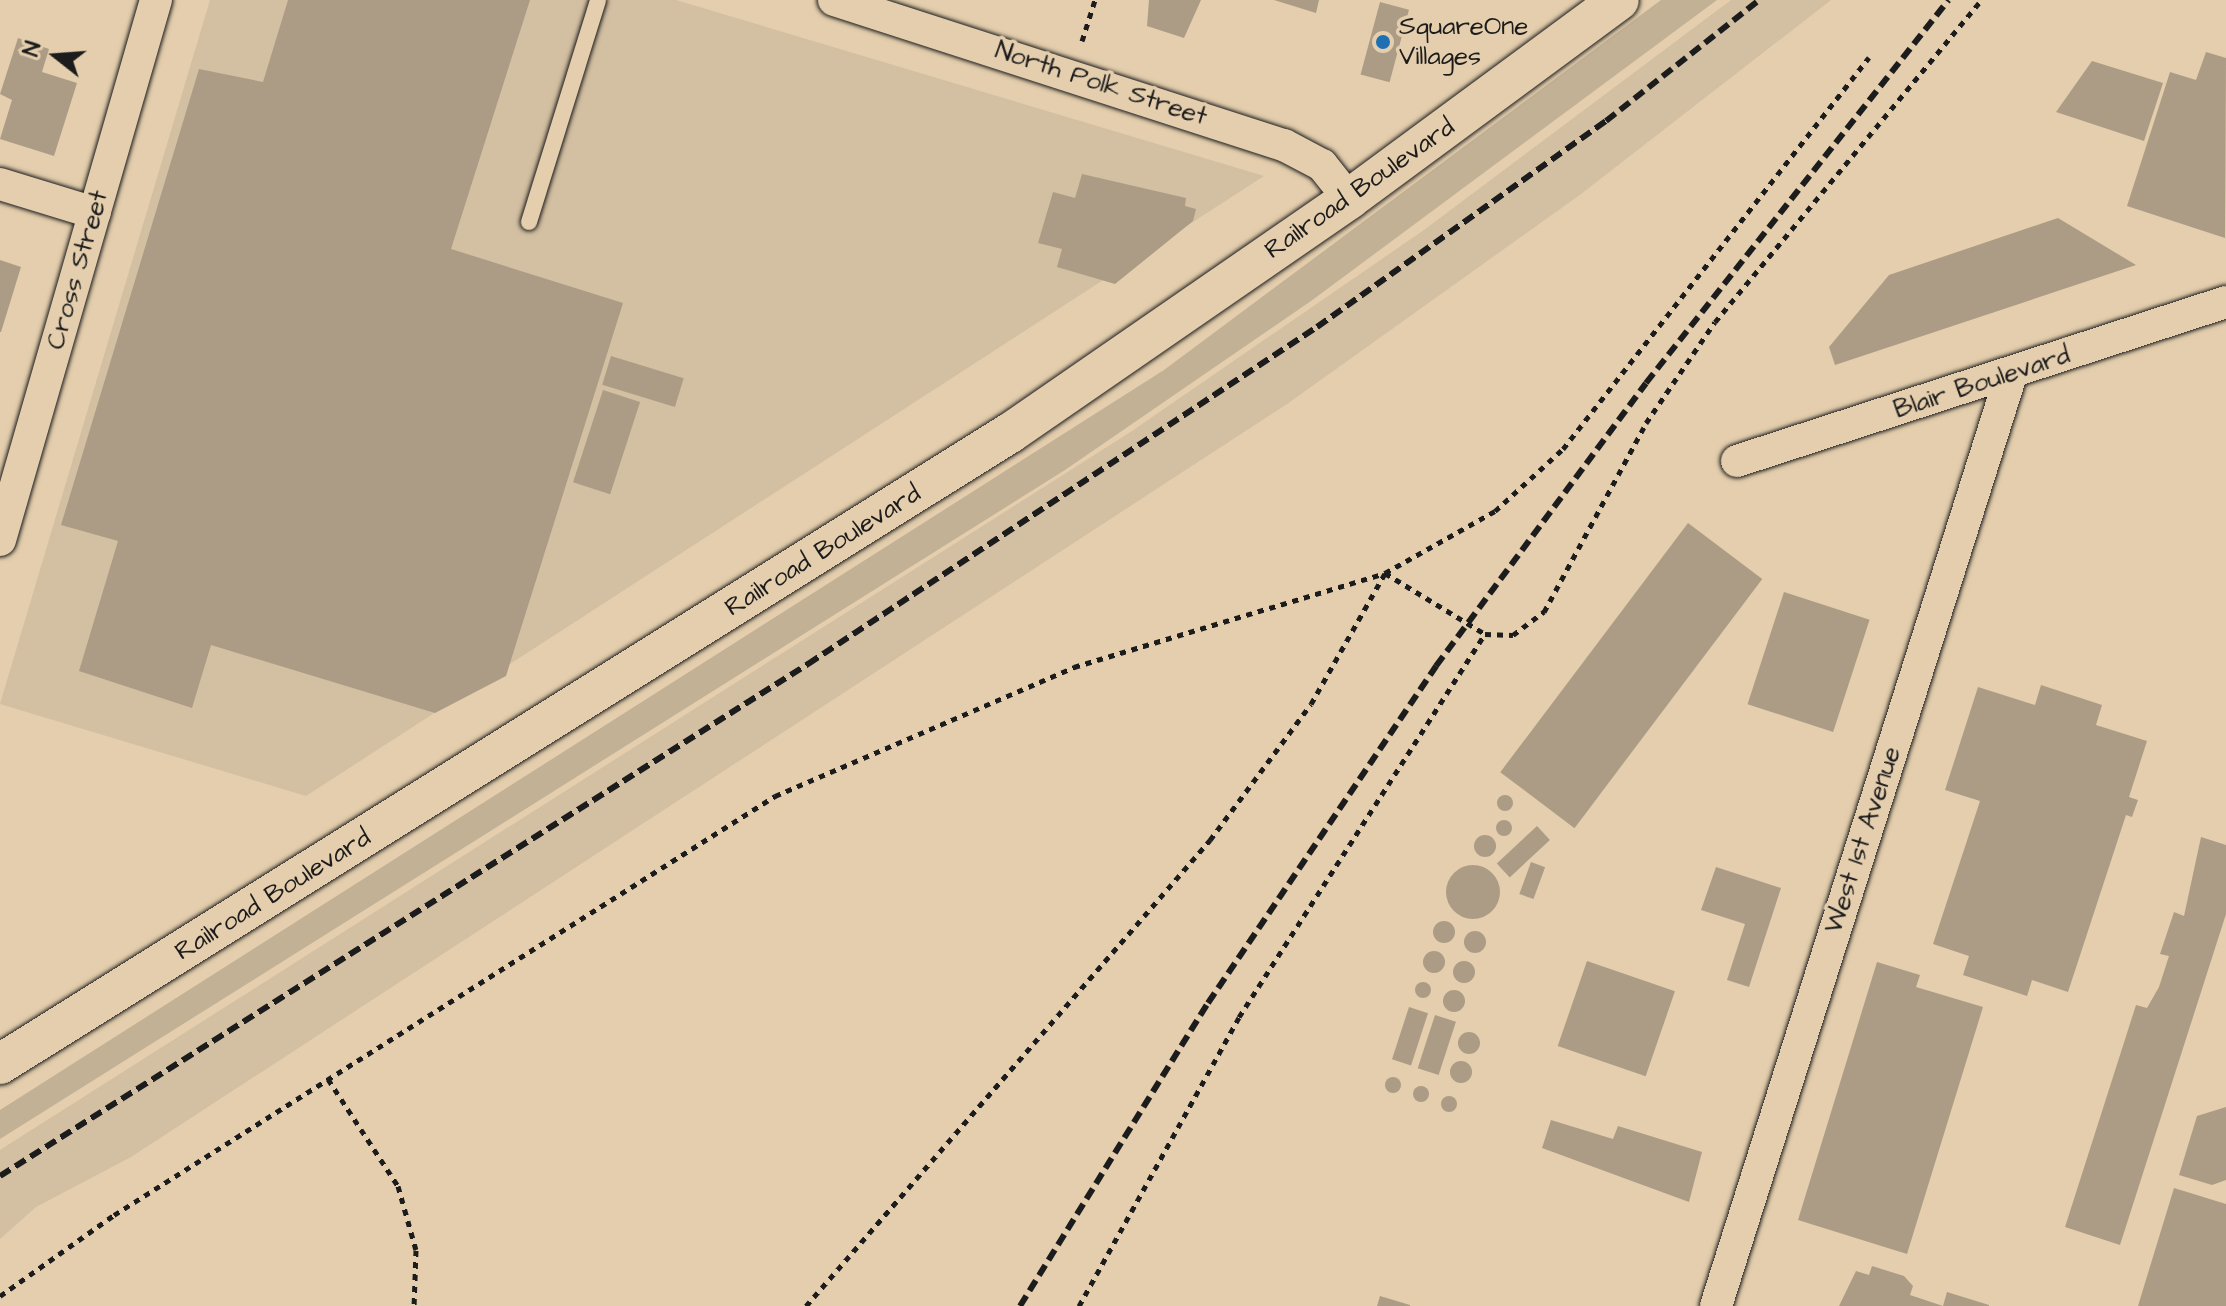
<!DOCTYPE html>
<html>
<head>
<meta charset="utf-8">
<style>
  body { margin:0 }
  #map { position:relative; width:2226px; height:1306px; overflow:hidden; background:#e4cead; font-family:"Architects Daughter",sans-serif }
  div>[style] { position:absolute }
  .built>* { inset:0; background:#d3bfa1 }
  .green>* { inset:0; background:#c3b195 }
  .building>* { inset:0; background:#ac9c85; transform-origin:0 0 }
  .round { border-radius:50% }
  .path>* { height:5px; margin-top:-2.5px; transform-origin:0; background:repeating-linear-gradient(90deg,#1c1c1c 0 6px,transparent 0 12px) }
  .roads { filter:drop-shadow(0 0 2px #1c1c1c) drop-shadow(0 0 2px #1c1c1c) }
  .service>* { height:16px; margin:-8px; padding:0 8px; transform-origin:8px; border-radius:8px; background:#e4cead }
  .minor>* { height:32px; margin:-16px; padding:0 16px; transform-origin:16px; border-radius:16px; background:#e4cead }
  .tertiary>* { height:40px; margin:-20px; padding:0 20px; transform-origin:20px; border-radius:20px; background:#e4cead }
  .rail>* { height:6px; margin-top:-3px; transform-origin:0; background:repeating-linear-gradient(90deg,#1c1c1c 0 12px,transparent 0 18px) }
  .dots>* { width:22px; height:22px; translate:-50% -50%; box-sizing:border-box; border:4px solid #e4cead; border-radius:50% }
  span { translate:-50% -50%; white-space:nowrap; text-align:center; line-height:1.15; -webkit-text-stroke:7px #e4cead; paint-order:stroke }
  .poi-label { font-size:26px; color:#1c1c1c }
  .left { translate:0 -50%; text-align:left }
  .street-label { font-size:26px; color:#1c1c1c }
  .north { position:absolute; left:16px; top:16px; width:80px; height:80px; -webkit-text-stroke:6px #e4cead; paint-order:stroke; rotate:287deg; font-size:22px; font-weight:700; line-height:32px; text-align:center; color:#1c1c1c }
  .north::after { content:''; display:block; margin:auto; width:28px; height:36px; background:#1c1c1c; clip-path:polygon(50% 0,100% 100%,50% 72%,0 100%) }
</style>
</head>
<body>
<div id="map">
  <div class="built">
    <i style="clip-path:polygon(210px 0,676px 0,1264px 176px,306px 796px,0 704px)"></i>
    <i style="clip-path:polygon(1731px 0,1831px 0,1581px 194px,1287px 404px,131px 1157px,36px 1207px,0 1239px,0 1150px,1129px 433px,1424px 230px)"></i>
  </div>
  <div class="green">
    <i style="clip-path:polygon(1661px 0,1717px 0,1311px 301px,1065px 470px,0 1139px,0 1110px,1164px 370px)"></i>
  </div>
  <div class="building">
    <i style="clip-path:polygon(288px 0,530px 0,451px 249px,623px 303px,506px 676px,435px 713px,211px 645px,192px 708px,79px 671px,118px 541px,61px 525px,199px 69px,263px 82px)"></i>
    <i style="clip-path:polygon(1149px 0,1201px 0,1184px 38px,1147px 26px)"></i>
    <i style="clip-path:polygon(1274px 0,1319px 0,1316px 13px)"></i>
    <i style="left:1380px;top:2px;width:30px;height:75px;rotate:15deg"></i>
    <i style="clip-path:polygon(18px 38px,49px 49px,42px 72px,77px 83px,54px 156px,0 139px,12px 100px,0 94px)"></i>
    <i style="clip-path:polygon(2206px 52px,2226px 58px,2225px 238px,2127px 206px,2170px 72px,2196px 80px)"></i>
    <i style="clip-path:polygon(2092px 61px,2163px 83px,2144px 141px,2056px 112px)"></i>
    <i style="clip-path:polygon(1082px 174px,1186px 198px,1185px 206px,1196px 209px,1193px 221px,1115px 284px,1057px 267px,1062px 249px,1038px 243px,1053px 192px,1075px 198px)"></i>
    <i style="clip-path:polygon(2058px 218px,2136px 265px,1835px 365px,1829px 347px,1889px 275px)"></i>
    <i style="clip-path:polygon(0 260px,21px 267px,1px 332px,0 332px)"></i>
    <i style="left:611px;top:356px;width:76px;height:30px;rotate:17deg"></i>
    <i style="left:603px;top:390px;width:39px;height:97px;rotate:18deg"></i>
    <i style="left:1688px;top:523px;width:93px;height:312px;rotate:37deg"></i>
    <i style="left:1784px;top:592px;width:90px;height:118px;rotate:18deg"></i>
    <i style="clip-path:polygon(2041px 685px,2102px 705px,2096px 725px,2147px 741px,2129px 797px,2138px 800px,2132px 817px,2126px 815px,2068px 992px,2032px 980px,2027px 996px,1963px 975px,1969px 956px,1933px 944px,1980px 801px,1945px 790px,1978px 687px,2035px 705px)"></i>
    <i class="round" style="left:1497px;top:795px;width:16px;height:16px"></i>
    <i class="round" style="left:1496px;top:820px;width:16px;height:16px"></i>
    <i style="left:1537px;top:826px;width:19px;height:55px;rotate:47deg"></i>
    <i class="round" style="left:1474px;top:835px;width:22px;height:22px"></i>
    <i style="clip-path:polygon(2201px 837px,2226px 845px,2226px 914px,2120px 1245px,2065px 1227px,2136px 1005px,2147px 1008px,2159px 987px,2169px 956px,2160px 954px,2174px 912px,2184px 916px)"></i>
    <i style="left:1531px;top:862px;width:15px;height:34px;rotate:20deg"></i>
    <i class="round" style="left:1446px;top:865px;width:54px;height:54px"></i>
    <i style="clip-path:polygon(1716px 867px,1781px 888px,1749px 987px,1727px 980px,1745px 924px,1701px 910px)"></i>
    <i class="round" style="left:1433px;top:921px;width:22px;height:22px"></i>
    <i class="round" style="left:1464px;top:931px;width:22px;height:22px"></i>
    <i class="round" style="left:1423px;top:951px;width:22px;height:22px"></i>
    <i class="round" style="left:1453px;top:961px;width:22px;height:22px"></i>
    <i style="left:1587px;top:961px;width:93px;height:90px;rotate:19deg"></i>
    <i style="clip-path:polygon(1877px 962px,1920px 975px,1916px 987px,1983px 1007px,1907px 1254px,1798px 1220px)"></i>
    <i class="round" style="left:1415px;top:982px;width:16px;height:16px"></i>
    <i class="round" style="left:1443px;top:990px;width:22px;height:22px"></i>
    <i style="left:1409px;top:1007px;width:20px;height:55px;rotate:18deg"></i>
    <i style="left:1435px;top:1015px;width:22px;height:56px;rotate:18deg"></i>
    <i class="round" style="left:1458px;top:1032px;width:22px;height:22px"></i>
    <i class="round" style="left:1450px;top:1061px;width:22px;height:22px"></i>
    <i class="round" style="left:1385px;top:1077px;width:16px;height:16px"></i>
    <i class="round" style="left:1413px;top:1086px;width:16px;height:16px"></i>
    <i class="round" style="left:1441px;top:1096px;width:16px;height:16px"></i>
    <i style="clip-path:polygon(2226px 1107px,2226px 1180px,2212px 1185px,2179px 1175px,2197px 1116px)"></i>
    <i style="clip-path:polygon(1551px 1120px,1613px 1139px,1618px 1126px,1702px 1152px,1689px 1202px,1542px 1148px)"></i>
    <i style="clip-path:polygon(2174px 1188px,2226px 1204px,2226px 1306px,2138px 1306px)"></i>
    <i style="clip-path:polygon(1872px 1266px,1904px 1276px,1913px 1286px,1910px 1295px,1943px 1306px,1839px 1306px,1856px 1271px,1869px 1275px)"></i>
    <i style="clip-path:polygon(1947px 1292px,1989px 1305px,1989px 1306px,1943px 1306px)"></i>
    <i style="clip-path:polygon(1380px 1296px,1410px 1305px,1410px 1306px,1377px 1306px)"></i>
  </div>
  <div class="path">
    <i style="left:1082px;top:41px;width:43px;rotate:-72.4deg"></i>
    <i style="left:328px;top:1079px;width:128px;rotate:56.8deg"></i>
    <i style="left:398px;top:1186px;width:66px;rotate:74.3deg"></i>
    <i style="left:416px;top:1250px;width:56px;rotate:92deg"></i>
    <i style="left:0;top:1296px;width:140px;rotate:-35.4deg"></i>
    <i style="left:114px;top:1215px;width:783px;rotate:-32.37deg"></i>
    <i style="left:775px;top:796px;width:326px;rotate:-23.3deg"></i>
    <i style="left:1074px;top:667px;width:325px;rotate:-16.8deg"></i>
    <i style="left:1385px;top:573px;width:126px;rotate:-29.4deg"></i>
    <i style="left:1495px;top:511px;width:92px;rotate:-42.4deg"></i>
    <i style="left:1563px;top:449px;width:497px;rotate:-52deg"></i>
    <i style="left:806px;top:1306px;width:617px;rotate:-49.08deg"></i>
    <i style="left:1210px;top:840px;width:169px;rotate:-53.4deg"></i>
    <i style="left:1311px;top:704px;width:150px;rotate:-60.5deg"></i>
    <i style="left:1385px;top:573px;width:117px;rotate:31.4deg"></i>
    <i style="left:1485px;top:634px;width:28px;rotate:2deg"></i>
    <i style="left:1513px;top:635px;width:39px;rotate:-37deg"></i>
    <i style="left:1544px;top:612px;width:215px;rotate:-61.6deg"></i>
    <i style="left:1646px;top:423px;width:122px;rotate:-55.7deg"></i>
    <i style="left:1715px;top:322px;width:418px;rotate:-50.4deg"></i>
    <i style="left:1079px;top:1306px;width:330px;rotate:-61deg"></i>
    <i style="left:1239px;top:1017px;width:455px;rotate:-57.3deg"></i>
  </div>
  <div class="roads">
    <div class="service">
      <i style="left:529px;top:222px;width:232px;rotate:-72.7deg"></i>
    </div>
    <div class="minor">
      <i style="left:834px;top:0;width:473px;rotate:17.9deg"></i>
      <i style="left:1284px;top:145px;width:43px;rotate:27.8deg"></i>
      <i style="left:1322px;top:165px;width:43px;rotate:51.5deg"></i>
      <i style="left:0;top:184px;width:99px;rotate:17deg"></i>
      <i style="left:1737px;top:461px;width:514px;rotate:-18.01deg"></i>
      <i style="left:0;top:540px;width:562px;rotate:-73.89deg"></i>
      <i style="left:1716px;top:1306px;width:977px;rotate:-72.42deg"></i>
    </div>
    <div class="tertiary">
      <i style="left:0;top:1064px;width:1191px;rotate:-32deg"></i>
      <i style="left:1010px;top:433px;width:412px;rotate:-34.6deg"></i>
      <i style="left:1349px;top:199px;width:335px;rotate:-36.4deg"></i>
    </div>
  </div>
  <div class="rail">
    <i style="left:0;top:1176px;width:957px;rotate:-32.36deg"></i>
    <i style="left:808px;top:664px;width:610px;rotate:-33.51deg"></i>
    <i style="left:1317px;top:327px;width:355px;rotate:-35.5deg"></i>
    <i style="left:1606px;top:121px;width:195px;rotate:-38.3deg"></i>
    <i style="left:1020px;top:1306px;width:357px;rotate:-58.2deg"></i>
    <i style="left:1208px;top:1003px;width:407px;rotate:-55.9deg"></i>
    <i style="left:1436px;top:666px;width:352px;rotate:-53.4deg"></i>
    <i style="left:1646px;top:383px;width:488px;rotate:-51.7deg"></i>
  </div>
  <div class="dots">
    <i style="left:1383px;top:42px;background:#1f6fb2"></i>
  </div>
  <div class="poi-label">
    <span class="left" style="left:1399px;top:42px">SquareOne<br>Villages</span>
  </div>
  <div class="street-label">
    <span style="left:1101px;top:84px;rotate:18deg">North Polk Street</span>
    <span style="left:1360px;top:189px;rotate:-35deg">Railroad Boulevard</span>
    <span style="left:78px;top:270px;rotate:-74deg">Cross Street</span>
    <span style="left:1982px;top:383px;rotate:-18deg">Blair Boulevard</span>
    <span style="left:823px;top:551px;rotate:-32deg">Railroad Boulevard</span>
    <span style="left:1863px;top:840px;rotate:-72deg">West 1st Avenue</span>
    <span style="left:273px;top:895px;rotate:-32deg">Railroad Boulevard</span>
  </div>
  <div class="north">N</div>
</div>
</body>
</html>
